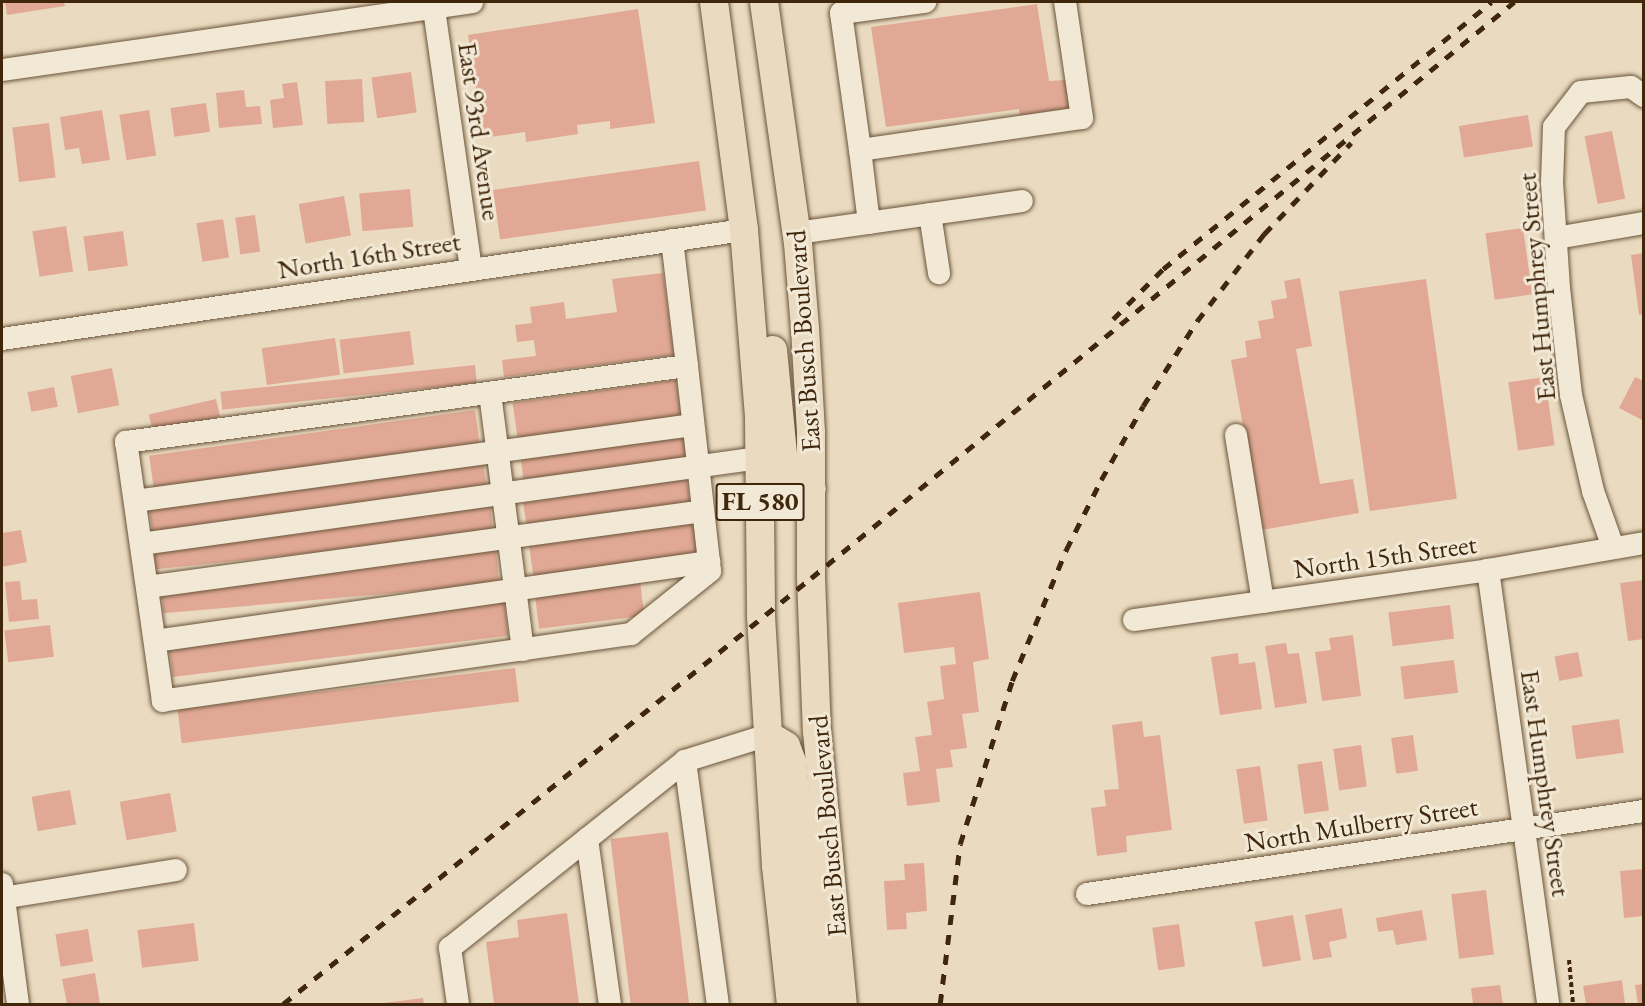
<!DOCTYPE html>
<html>
<head>
<meta charset="utf-8">
<style>
  body { margin:0 }
  #map { position:relative; width:1645px; height:1006px; overflow:hidden; background:#eadbc0; font-family:"EB Garamond",serif }
  div>[style] { position:absolute }
  .building>* { inset:0; background:#e1a995; transform-origin:0 0 }
  .path>* { height:4px; margin-top:-2px; transform-origin:0; background:repeating-linear-gradient(90deg,#40270c 0 4.5px,transparent 0 7.5px) }
  .roads { filter:drop-shadow(0 0 2px #6a5439) drop-shadow(0 0 2px #6a5439) }
  .minor>* { height:22px; margin:-11px; padding:0 11px; transform-origin:11px; border-radius:11px; background:#f1e8d6 }
  .major>* { height:28px; margin:-14px; padding:0 14px; transform-origin:14px; border-radius:14px; background:#eadbc0 }
  .rail>* { height:4.5px; margin-top:-2.25px; transform-origin:0; background:repeating-linear-gradient(90deg,#40270c 0 10px,transparent 0 20px) }
  span { translate:-50% -50%; white-space:nowrap; text-align:center; line-height:1.15; -webkit-text-stroke:6px #f1e8d6; paint-order:stroke }
  .shield-label span { padding:2px 4px; background:#f1e8d6; border:2px solid; border-radius:4px; -webkit-text-stroke-width:0 }
  .shield-label { font-size:26px; color:#40270c; font-weight:700 }
  .street-label { font-size:27px; color:#40270c }
  .frame { position:absolute; inset:0; border:3px solid #40270c; pointer-events:none }
</style>
</head>
<body>
<div id="map">
  <div class="building">
    <i style="clip-path:polygon(5px 2px,64px 2px,65px 6px,7px 15px)"></i>
    <i style="clip-path:polygon(1037px 4px,1049px 81px,1066px 80px,1070px 113px,1020px 119px,1019px 109px,886px 127px,871px 27px)"></i>
    <i style="clip-path:polygon(638px 9px,655px 123px,610px 129px,610px 121px,577px 125px,578px 134px,526px 142px,525px 132px,483px 138px,468px 35px)"></i>
    <i style="left:411px;top:72px;width:41px;height:40px;rotate:82deg"></i>
    <i style="left:362px;top:79px;width:43px;height:37px;rotate:87deg"></i>
    <i style="clip-path:polygon(297px 82px,303px 125px,273px 128px,270px 100px,284px 98px,282px 84px)"></i>
    <i style="clip-path:polygon(244px 90px,246px 107px,260px 106px,262px 124px,219px 128px,216px 93px)"></i>
    <i style="left:206px;top:103px;width:29px;height:36px;rotate:82deg"></i>
    <i style="clip-path:polygon(102px 110px,110px 160px,82px 164px,79px 148px,65px 150px,60px 117px)"></i>
    <i style="left:149px;top:110px;width:46px;height:30px;rotate:81deg"></i>
    <i style="left:1528px;top:115px;width:32px;height:70px;rotate:81deg"></i>
    <i style="left:49px;top:123px;width:55px;height:37px;rotate:83deg"></i>
    <i style="left:1612px;top:131px;width:69px;height:28px;rotate:79deg"></i>
    <i style="left:699px;top:161px;width:50px;height:208px;rotate:82deg"></i>
    <i style="left:410px;top:189px;width:38px;height:51px;rotate:85deg"></i>
    <i style="left:344px;top:196px;width:40px;height:46px;rotate:80deg"></i>
    <i style="left:255px;top:215px;width:37px;height:20px;rotate:82deg"></i>
    <i style="left:223px;top:219px;width:39px;height:27px;rotate:81deg"></i>
    <i style="left:66px;top:226px;width:46px;height:34px;rotate:81deg"></i>
    <i style="left:1523px;top:228px;width:67px;height:38px;rotate:82deg"></i>
    <i style="left:123px;top:231px;width:35px;height:40px;rotate:82deg"></i>
    <i style="clip-path:polygon(1644px 253px,1644px 314px,1639px 315px,1631px 255px)"></i>
    <i style="clip-path:polygon(663px 273px,674px 355px,504px 377px,502px 360px,536px 356px,534px 340px,517px 342px,515px 325px,532px 323px,530px 307px,564px 302px,566px 319px,617px 312px,612px 279px)"></i>
    <i style="clip-path:polygon(1300px 278px,1312px 346px,1296px 349px,1320px 484px,1353px 479px,1359px 513px,1262px 530px,1231px 360px,1247px 357px,1245px 341px,1261px 338px,1258px 321px,1274px 318px,1271px 301px,1287px 298px,1284px 281px)"></i>
    <i style="left:1426px;top:279px;width:222px;height:88px;rotate:82deg"></i>
    <i style="left:410px;top:331px;width:34px;height:71px;rotate:83deg"></i>
    <i style="left:335px;top:338px;width:37px;height:74px;rotate:82deg"></i>
    <i style="left:475px;top:365px;width:18px;height:256px;rotate:84deg"></i>
    <i style="left:112px;top:368px;width:38px;height:42px;rotate:79deg"></i>
    <i style="left:1545px;top:377px;width:69px;height:37px;rotate:82deg"></i>
    <i style="clip-path:polygon(1635px 377px,1644px 381px,1644px 421px,1619px 408px)"></i>
    <i style="left:676px;top:380px;width:36px;height:165px;rotate:82deg"></i>
    <i style="left:54px;top:387px;width:20px;height:27px;rotate:79deg"></i>
    <i style="left:216px;top:399px;width:18px;height:69px;rotate:77deg"></i>
    <i style="left:475px;top:410px;width:35px;height:329px;rotate:82deg"></i>
    <i style="left:684px;top:434px;width:25px;height:165px;rotate:83deg"></i>
    <i style="left:483px;top:462px;width:28px;height:337px;rotate:82deg"></i>
    <i style="left:686px;top:477px;width:26px;height:165px;rotate:81deg"></i>
    <i style="left:490px;top:505px;width:29px;height:339px;rotate:84deg"></i>
    <i style="left:696px;top:519px;width:37px;height:169px;rotate:82deg"></i>
    <i style="clip-path:polygon(21px 530px,27px 562px,2px 567px,2px 533px)"></i>
    <i style="left:496px;top:548px;width:36px;height:337px;rotate:85deg"></i>
    <i style="clip-path:polygon(1644px 580px,1644px 639px,1628px 641px,1620px 583px)"></i>
    <i style="clip-path:polygon(20px 581px,22px 600px,37px 599px,39px 619px,9px 622px,5px 582px)"></i>
    <i style="left:640px;top:581px;width:35px;height:106px;rotate:83deg"></i>
    <i style="clip-path:polygon(980px 592px,989px 659px,973px 662px,979px 712px,962px 714px,967px 748px,950px 750px,953px 767px,936px 769px,940px 802px,907px 806px,903px 773px,920px 771px,915px 737px,932px 735px,927px 702px,944px 699px,940px 666px,956px 664px,954px 647px,904px 653px,898px 603px)"></i>
    <i style="left:504px;top:601px;width:35px;height:338px;rotate:83deg"></i>
    <i style="left:1450px;top:605px;width:34px;height:62px;rotate:83deg"></i>
    <i style="left:50px;top:625px;width:32px;height:46px;rotate:83deg"></i>
    <i style="clip-path:polygon(1353px 635px,1361px 696px,1322px 701px,1315px 652px,1331px 650px,1329px 638px)"></i>
    <i style="clip-path:polygon(1286px 643px,1288px 654px,1299px 653px,1307px 703px,1275px 708px,1265px 646px)"></i>
    <i style="left:1578px;top:652px;width:25px;height:24px;rotate:79deg"></i>
    <i style="clip-path:polygon(1238px 653px,1239px 664px,1255px 662px,1262px 709px,1220px 715px,1211px 657px)"></i>
    <i style="left:1454px;top:660px;width:33px;height:54px;rotate:83deg"></i>
    <i style="left:515px;top:668px;width:34px;height:340px;rotate:83deg"></i>
    <i style="left:1619px;top:719px;width:34px;height:48px;rotate:82deg"></i>
    <i style="clip-path:polygon(1142px 721px,1144px 737px,1160px 735px,1172px 830px,1126px 836px,1127px 852px,1097px 856px,1091px 808px,1106px 806px,1104px 790px,1119px 789px,1112px 725px)"></i>
    <i style="left:1413px;top:735px;width:36px;height:22px;rotate:82deg"></i>
    <i style="left:1361px;top:745px;width:42px;height:28px;rotate:82deg"></i>
    <i style="left:1322px;top:761px;width:50px;height:25px;rotate:82deg"></i>
    <i style="left:1260px;top:766px;width:55px;height:24px;rotate:82deg"></i>
    <i style="left:70px;top:790px;width:35px;height:39px;rotate:80deg"></i>
    <i style="left:170px;top:793px;width:39px;height:51px;rotate:80deg"></i>
    <i style="left:668px;top:832px;width:173px;height:58px;rotate:83deg"></i>
    <i style="clip-path:polygon(924px 863px,927px 911px,906px 913px,907px 929px,887px 930px,884px 881px,905px 880px,904px 864px)"></i>
    <i style="clip-path:polygon(1644px 869px,1644px 916px,1624px 918px,1620px 871px)"></i>
    <i style="left:1486px;top:890px;width:65px;height:35px;rotate:83deg"></i>
    <i style="clip-path:polygon(1342px 908px,1347px 938px,1329px 942px,1332px 957px,1313px 960px,1305px 915px)"></i>
    <i style="clip-path:polygon(1422px 910px,1427px 940px,1396px 945px,1393px 930px,1378px 932px,1376px 918px)"></i>
    <i style="clip-path:polygon(567px 913px,579px 1004px,494px 1004px,486px 942px,519px 937px,517px 920px)"></i>
    <i style="left:1293px;top:915px;width:46px;height:39px;rotate:80deg"></i>
    <i style="left:194px;top:923px;width:38px;height:57px;rotate:83deg"></i>
    <i style="left:1179px;top:924px;width:43px;height:27px;rotate:82deg"></i>
    <i style="left:88px;top:929px;width:33px;height:33px;rotate:81deg"></i>
    <i style="clip-path:polygon(95px 973px,100px 1004px,67px 1004px,62px 979px)"></i>
    <i style="clip-path:polygon(1622px 980px,1625px 1004px,1586px 1004px,1583px 986px)"></i>
    <i style="clip-path:polygon(1644px 984px,1644px 1004px,1638px 1004px,1635px 985px)"></i>
    <i style="clip-path:polygon(1500px 985px,1503px 1004px,1473px 1004px,1471px 988px)"></i>
    <i style="clip-path:polygon(423px 998px,424px 1004px,384px 1004px,384px 1003px)"></i>
  </div>
  <div class="path">
    <i style="left:1569px;top:960px;width:44px;rotate:84.8deg"></i>
  </div>
  <div class="roads">
    <div class="minor">
      <i style="left:433px;top:2px;width:269px;rotate:81.9deg"></i>
      <i style="left:2px;top:70px;width:475px;rotate:-8.2deg"></i>
      <i style="left:860px;top:150px;width:138px;rotate:-97.9deg"></i>
      <i style="left:841px;top:13px;width:85px;rotate:-7.5deg"></i>
      <i style="left:930px;top:214px;width:60px;rotate:81.3deg"></i>
      <i style="left:869px;top:223px;width:74px;rotate:-97deg"></i>
      <i style="left:860px;top:150px;width:224px;rotate:-8.2deg"></i>
      <i style="left:1082px;top:118px;width:117px;rotate:-98.3deg"></i>
      <i style="left:797px;top:233px;width:227px;rotate:-8.1deg"></i>
      <i style="left:1556px;top:238px;width:89px;rotate:-9.7deg"></i>
      <i style="left:672px;top:240px;width:127px;rotate:83.2deg"></i>
      <i style="left:687px;top:366px;width:197px;rotate:83.6deg"></i>
      <i style="left:709px;top:562px;width:9px;rotate:84deg"></i>
      <i style="left:710px;top:571px;width:101px;rotate:141.4deg"></i>
      <i style="left:631px;top:634px;width:473px;rotate:171.9deg"></i>
      <i style="left:163px;top:701px;width:262px;rotate:-98.1deg"></i>
      <i style="left:126px;top:442px;width:566px;rotate:-7.72deg"></i>
      <i style="left:2px;top:339px;width:750px;rotate:-8.36deg"></i>
      <i style="left:490px;top:393px;width:259px;rotate:82.7deg"></i>
      <i style="left:1236px;top:435px;width:169px;rotate:80.8deg"></i>
      <i style="left:135px;top:501px;width:563px;rotate:-7.76deg"></i>
      <i style="left:141px;top:544px;width:624px;rotate:-7.92deg"></i>
      <i style="left:1613px;top:547px;width:59px;rotate:-109.7deg"></i>
      <i style="left:1593px;top:491px;width:98px;rotate:-102.9deg"></i>
      <i style="left:1571px;top:395px;width:108px;rotate:-96.4deg"></i>
      <i style="left:1559px;top:288px;width:105px;rotate:-93.8deg"></i>
      <i style="left:1552px;top:183px;width:56px;rotate:-88deg"></i>
      <i style="left:1554px;top:127px;width:44px;rotate:-52.4deg"></i>
      <i style="left:1581px;top:92px;width:50px;rotate:-5.7deg"></i>
      <i style="left:1631px;top:87px;width:16px;rotate:35deg"></i>
      <i style="left:1488px;top:570px;width:438px;rotate:82.1deg"></i>
      <i style="left:147px;top:587px;width:561px;rotate:-7.78deg"></i>
      <i style="left:1134px;top:620px;width:358px;rotate:-8deg"></i>
      <i style="left:1488px;top:570px;width:158px;rotate:-9.8deg"></i>
      <i style="left:155px;top:641px;width:560px;rotate:-8.12deg"></i>
      <i style="left:685px;top:761px;width:245px;rotate:82.3deg"></i>
      <i style="left:587px;top:839px;width:167px;rotate:82.1deg"></i>
      <i style="left:2px;top:884px;width:121px;rotate:82.4deg"></i>
      <i style="left:1087px;top:894px;width:563px;rotate:-8.48deg"></i>
      <i style="left:2px;top:898px;width:176px;rotate:-9.1deg"></i>
      <i style="left:458px;top:1004px;width:57px;rotate:-98.1deg"></i>
      <i style="left:450px;top:948px;width:300px;rotate:-38.5deg"></i>
      <i style="left:685px;top:761px;width:87px;rotate:-17.4deg"></i>
    </div>
    <div class="major">
      <i style="left:714px;top:2px;width:230px;rotate:82.5deg"></i>
      <i style="left:744px;top:230px;width:189px;rotate:85.4deg"></i>
      <i style="left:759px;top:418px;width:198px;rotate:89.4deg"></i>
      <i style="left:761px;top:616px;width:119px;rotate:86.6deg"></i>
      <i style="left:768px;top:735px;width:131px;rotate:86.5deg"></i>
      <i style="left:776px;top:866px;width:139px;rotate:83.8deg"></i>
      <i style="left:764px;top:2px;width:243px;rotate:82deg"></i>
      <i style="left:798px;top:243px;width:85px;rotate:85.3deg"></i>
      <i style="left:805px;top:328px;width:105px;rotate:86.7deg"></i>
      <i style="left:811px;top:433px;width:145px;rotate:90deg"></i>
      <i style="left:811px;top:578px;width:153px;rotate:87.8deg"></i>
      <i style="left:817px;top:731px;width:274px;rotate:84.6deg"></i>
      <i style="left:773px;top:350px;width:126px;rotate:84.5deg"></i>
      <i style="left:785px;top:475px;width:7px;rotate:56deg"></i>
      <i style="left:789px;top:481px;width:24px;rotate:19deg"></i>
      <i style="left:768px;top:735px;width:21px;rotate:31deg"></i>
      <i style="left:786px;top:746px;width:17px;rotate:69deg"></i>
      <i style="left:792px;top:762px;width:243px;rotate:83.9deg"></i>
    </div>
  </div>
  <div class="rail">
    <i style="left:1113px;top:319px;width:71px;rotate:-45deg"></i>
    <i style="left:1163px;top:269px;width:423px;rotate:-39.1deg"></i>
    <i style="left:283px;top:1004px;width:678px;rotate:-38.9deg"></i>
    <i style="left:811px;top:578px;width:909px;rotate:-39.33deg"></i>
    <i style="left:940px;top:1004px;width:161px;rotate:-82.9deg"></i>
    <i style="left:960px;top:844px;width:171px;rotate:-72.3deg"></i>
    <i style="left:1012px;top:681px;width:142px;rotate:-67.6deg"></i>
    <i style="left:1066px;top:550px;width:78px;rotate:-63.4deg"></i>
    <i style="left:1101px;top:480px;width:85px;rotate:-60.4deg"></i>
    <i style="left:1143px;top:406px;width:101px;rotate:-57.6deg"></i>
    <i style="left:1197px;top:321px;width:110px;rotate:-52.4deg"></i>
    <i style="left:1264px;top:234px;width:126px;rotate:-46.3deg"></i>
  </div>
  <div class="shield-label">
    <span style="left:760px;top:502px">FL 580</span>
  </div>
  <div class="street-label">
    <span style="left:480px;top:131px;rotate:82deg">East 93rd Avenue</span>
    <span style="left:369px;top:255px;rotate:-9deg">North 16th Street</span>
    <span style="left:1536px;top:287px;rotate:-95deg">East Humphrey Street</span>
    <span style="left:803px;top:341px;rotate:-94deg">East Busch Boulevard</span>
    <span style="left:1385px;top:556px;rotate:-8deg">North 15th Street</span>
    <span style="left:1546px;top:783px;rotate:82deg">East Humphrey Street</span>
    <span style="left:1361px;top:824px;rotate:-9deg">North Mulberry Street</span>
    <span style="left:827px;top:826px;rotate:-95deg">East Busch Boulevard</span>
  </div>
  <div class="frame"></div>
</div>
</body>
</html>
